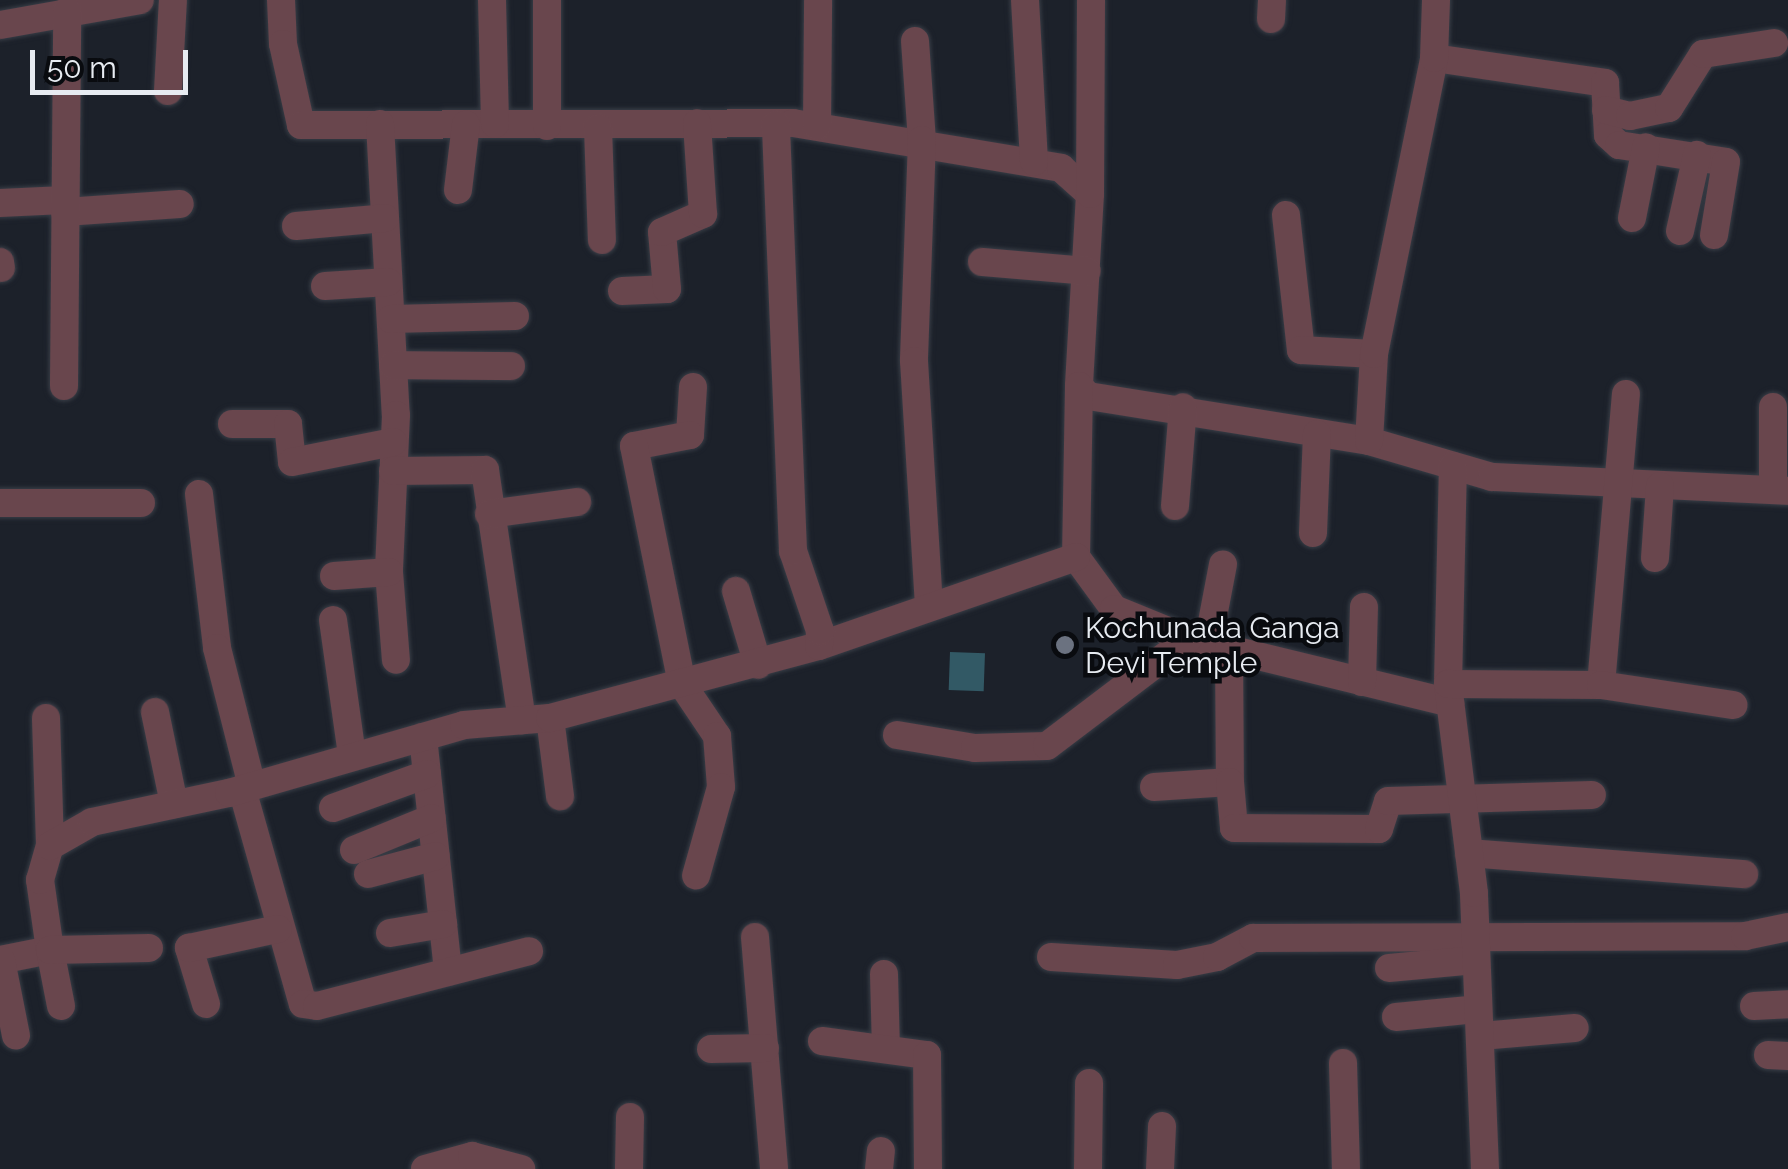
<!DOCTYPE html>
<html>
<head>
<meta charset="utf-8">
<style>
  body { margin:0 }
  #map { position:relative; width:1788px; height:1169px; overflow:hidden; background:#1c212a; font-family:Raleway,sans-serif }
  div>[style] { position:absolute }
  .water>* { inset:0; background:#325965; transform-origin:0 0 }
  .roads { filter:drop-shadow(0 0 2px #383d46) drop-shadow(0 0 2px #383d46) }
  .minor>* { height:28px; margin:-14px; padding:0 14px; transform-origin:14px; border-radius:14px; background:#69464d }
  .dots>* { width:28px; height:28px; translate:-50% -50%; box-sizing:border-box; border:5px solid #090b0f; border-radius:50% }
  span { translate:-50% -50%; white-space:nowrap; text-align:center; line-height:1.15; -webkit-text-stroke:9px #090b0f; paint-order:stroke }
  .poi-label { font-size:30px; color:#e7ebf1 }
  .left { translate:0 -50%; text-align:left }
  .scale { position:absolute; left:30px; top:50px; width:158px; height:45px; box-sizing:border-box; border:5px solid #e7ebf1; border-top:0; padding-left:12px; font-size:30px; line-height:35px; white-space:nowrap; color:#e7ebf1; -webkit-text-stroke:8px #090b0f; paint-order:stroke }
</style>
</head>
<body>
<div id="map">
  <div class="water">
    <i style="left:950px;top:652px;width:35px;height:38px;rotate:2deg"></i>
  </div>
  <div class="roads">
    <div class="minor">
      <i style="left:281px;top:0;width:44px;rotate:87.4deg"></i>
      <i style="left:283px;top:44px;width:83px;rotate:77.5deg"></i>
      <i style="left:301px;top:125px;width:492px;rotate:-0.2deg"></i>
      <i style="left:793px;top:123px;width:272px;rotate:9.5deg"></i>
      <i style="left:1061px;top:168px;width:39px;rotate:42deg"></i>
      <i style="left:1090px;top:194px;width:192px;rotate:93.3deg"></i>
      <i style="left:1079px;top:386px;width:13px;rotate:48deg"></i>
      <i style="left:1088px;top:396px;width:285px;rotate:9.1deg"></i>
      <i style="left:1369px;top:441px;width:128px;rotate:16.3deg"></i>
      <i style="left:1492px;top:477px;width:296px;rotate:2.7deg"></i>
      <i style="left:492px;top:0;width:124px;rotate:88.6deg"></i>
      <i style="left:1025px;top:0;width:162px;rotate:86.8deg"></i>
      <i style="left:1271px;top:19px;width:19px;rotate:-87deg"></i>
      <i style="left:0;top:25px;width:142px;rotate:-10.1deg"></i>
      <i style="left:915px;top:41px;width:99px;rotate:86deg"></i>
      <i style="left:922px;top:140px;width:221px;rotate:92.1deg"></i>
      <i style="left:914px;top:361px;width:245px;rotate:86.5deg"></i>
      <i style="left:1434px;top:58px;width:173px;rotate:8.3deg"></i>
      <i style="left:1605px;top:83px;width:52px;rotate:86.7deg"></i>
      <i style="left:1608px;top:135px;width:15px;rotate:42deg"></i>
      <i style="left:1619px;top:145px;width:108px;rotate:9deg"></i>
      <i style="left:1726px;top:162px;width:74px;rotate:99.3deg"></i>
      <i style="left:168px;top:91px;width:91px;rotate:-86.9deg"></i>
      <i style="left:1606px;top:110px;width:25px;rotate:14deg"></i>
      <i style="left:1630px;top:116px;width:40px;rotate:-12deg"></i>
      <i style="left:1669px;top:108px;width:64px;rotate:-57.8deg"></i>
      <i style="left:1703px;top:54px;width:72px;rotate:-8.8deg"></i>
      <i style="left:380px;top:124px;width:291px;rotate:86.9deg"></i>
      <i style="left:396px;top:415px;width:157px;rotate:92.6deg"></i>
      <i style="left:389px;top:572px;width:88px;rotate:85.5deg"></i>
      <i style="left:547px;top:126px;width:126px;rotate:-90deg"></i>
      <i style="left:817px;top:126px;width:126px;rotate:-89.5deg"></i>
      <i style="left:598px;top:128px;width:112px;rotate:88deg"></i>
      <i style="left:458px;top:190px;width:66px;rotate:-83.1deg"></i>
      <i style="left:1090px;top:194px;width:194px;rotate:-89.7deg"></i>
      <i style="left:0;top:203px;width:64px;rotate:-2.7deg"></i>
      <i style="left:65px;top:212px;width:115px;rotate:-4deg"></i>
      <i style="left:1286px;top:215px;width:136px;rotate:83.7deg"></i>
      <i style="left:1301px;top:350px;width:73px;rotate:3.1deg"></i>
      <i style="left:1632px;top:218px;width:72px;rotate:-78.8deg"></i>
      <i style="left:296px;top:226px;width:89px;rotate:-5.1deg"></i>
      <i style="left:1680px;top:231px;width:78px;rotate:-77.4deg"></i>
      <i style="left:0;top:262px;width:6px;rotate:81deg"></i>
      <i style="left:982px;top:262px;width:105px;rotate:4.9deg"></i>
      <i style="left:325px;top:286px;width:63px;rotate:-3.6deg"></i>
      <i style="left:622px;top:291px;width:45px;rotate:-2.5deg"></i>
      <i style="left:667px;top:289px;width:57px;rotate:-95deg"></i>
      <i style="left:662px;top:232px;width:45px;rotate:-23.7deg"></i>
      <i style="left:703px;top:214px;width:91px;rotate:-93.8deg"></i>
      <i style="left:391px;top:319px;width:124px;rotate:-1.4deg"></i>
      <i style="left:393px;top:365px;width:118px;rotate:0.5deg"></i>
      <i style="left:64px;top:386px;width:375px;rotate:-89.5deg"></i>
      <i style="left:1079px;top:386px;width:171px;rotate:91deg"></i>
      <i style="left:1076px;top:557px;width:64px;rotate:53.8deg"></i>
      <i style="left:1114px;top:609px;width:80px;rotate:22.1deg"></i>
      <i style="left:1188px;top:639px;width:270px;rotate:13.7deg"></i>
      <i style="left:693px;top:387px;width:48px;rotate:93.6deg"></i>
      <i style="left:690px;top:435px;width:57px;rotate:168.9deg"></i>
      <i style="left:634px;top:446px;width:243px;rotate:78.6deg"></i>
      <i style="left:682px;top:684px;width:63px;rotate:56.1deg"></i>
      <i style="left:717px;top:736px;width:51px;rotate:85.5deg"></i>
      <i style="left:721px;top:787px;width:92px;rotate:105.7deg"></i>
      <i style="left:1773px;top:407px;width:82px;rotate:90deg"></i>
      <i style="left:232px;top:424px;width:56px"></i>
      <i style="left:288px;top:424px;width:38px;rotate:84deg"></i>
      <i style="left:292px;top:462px;width:103px;rotate:-11.2deg"></i>
      <i style="left:1369px;top:441px;width:87px;rotate:-86.7deg"></i>
      <i style="left:1374px;top:354px;width:302px;rotate:-78.5deg"></i>
      <i style="left:1434px;top:58px;width:58px;rotate:-88deg"></i>
      <i style="left:393px;top:471px;width:92px;rotate:-0.6deg"></i>
      <i style="left:485px;top:470px;width:253px;rotate:81.6deg"></i>
      <i style="left:199px;top:494px;width:155px;rotate:83.3deg"></i>
      <i style="left:217px;top:648px;width:142px;rotate:75.8deg"></i>
      <i style="left:0;top:503px;width:141px"></i>
      <i style="left:1175px;top:506px;width:99px;rotate:-85.4deg"></i>
      <i style="left:489px;top:514px;width:89px;rotate:-7.8deg"></i>
      <i style="left:1313px;top:533px;width:99px;rotate:-87.7deg"></i>
      <i style="left:1655px;top:558px;width:72px;rotate:-86deg"></i>
      <i style="left:334px;top:576px;width:55px;rotate:-4.2deg"></i>
      <i style="left:736px;top:591px;width:77px;rotate:73.4deg"></i>
      <i style="left:333px;top:620px;width:136px;rotate:82deg"></i>
      <i style="left:1208px;top:643px;width:80px;rotate:-79.2deg"></i>
      <i style="left:819px;top:646px;width:272px;rotate:-19.1deg"></i>
      <i style="left:1229px;top:649px;width:133px;rotate:89.6deg"></i>
      <i style="left:1362px;top:682px;width:75px;rotate:-88.5deg"></i>
      <i style="left:1448px;top:684px;width:218px;rotate:-88.7deg"></i>
      <i style="left:1601px;top:685px;width:292px;rotate:-85.1deg"></i>
      <i style="left:155px;top:712px;width:94px;rotate:78.3deg"></i>
      <i style="left:46px;top:718px;width:128px;rotate:88.2deg"></i>
      <i style="left:550px;top:718px;width:79px;rotate:82.7deg"></i>
      <i style="left:897px;top:735px;width:79px;rotate:9.5deg"></i>
      <i style="left:975px;top:748px;width:72px;rotate:-1.6deg"></i>
      <i style="left:1047px;top:746px;width:177px;rotate:-37.2deg"></i>
      <i style="left:423px;top:737px;width:236px;rotate:83.9deg"></i>
      <i style="left:1154px;top:787px;width:76px;rotate:-3.8deg"></i>
      <i style="left:1230px;top:782px;width:46px;rotate:85deg"></i>
      <i style="left:1234px;top:828px;width:145px;rotate:0.4deg"></i>
      <i style="left:1379px;top:829px;width:29px;rotate:-72deg"></i>
      <i style="left:1388px;top:801px;width:204px;rotate:-1.7deg"></i>
      <i style="left:242px;top:789px;width:223px;rotate:74.2deg"></i>
      <i style="left:303px;top:1004px;width:14px;rotate:8deg"></i>
      <i style="left:317px;top:1006px;width:219px;rotate:-14.5deg"></i>
      <i style="left:333px;top:808px;width:100px;rotate:-19.9deg"></i>
      <i style="left:354px;top:850px;width:84px;rotate:-22.3deg"></i>
      <i style="left:1469px;top:853px;width:276px;rotate:4.4deg"></i>
      <i style="left:368px;top:874px;width:70px;rotate:-14.8deg"></i>
      <i style="left:390px;top:933px;width:54px;rotate:-9.6deg"></i>
      <i style="left:755px;top:937px;width:233px;rotate:85.3deg"></i>
      <i style="left:1051px;top:957px;width:126px;rotate:3.6deg"></i>
      <i style="left:1177px;top:965px;width:41px;rotate:-11.3deg"></i>
      <i style="left:1217px;top:957px;width:41px;rotate:-27.8deg"></i>
      <i style="left:1253px;top:938px;width:492px;rotate:-0.2deg"></i>
      <i style="left:1745px;top:936px;width:44px;rotate:-11.8deg"></i>
      <i style="left:0;top:960px;width:51px;rotate:-11.3deg"></i>
      <i style="left:50px;top:950px;width:71px;rotate:-98.1deg"></i>
      <i style="left:40px;top:880px;width:35px;rotate:-74deg"></i>
      <i style="left:50px;top:846px;width:48px;rotate:-29.7deg"></i>
      <i style="left:92px;top:822px;width:140px;rotate:-12deg"></i>
      <i style="left:229px;top:793px;width:245px;rotate:-16.1deg"></i>
      <i style="left:464px;top:725px;width:86px;rotate:-4.7deg"></i>
      <i style="left:550px;top:718px;width:278px;rotate:-15deg"></i>
      <i style="left:819px;top:646px;width:15px;rotate:-86deg"></i>
      <i style="left:820px;top:631px;width:84px;rotate:-108.6deg"></i>
      <i style="left:793px;top:551px;width:427px;rotate:-92.3deg"></i>
      <i style="left:1px;top:960px;width:77px;rotate:78.8deg"></i>
      <i style="left:1389px;top:968px;width:87px;rotate:-5.3deg"></i>
      <i style="left:884px;top:974px;width:75px;rotate:88.5deg"></i>
      <i style="left:206px;top:1004px;width:59px;rotate:-106.9deg"></i>
      <i style="left:189px;top:948px;width:91px;rotate:-12.1deg"></i>
      <i style="left:61px;top:1006px;width:57px;rotate:-101.1deg"></i>
      <i style="left:50px;top:950px;width:99px;rotate:-1.2deg"></i>
      <i style="left:1754px;top:1006px;width:34px;rotate:-3deg"></i>
      <i style="left:1396px;top:1017px;width:81px;rotate:-5.6deg"></i>
      <i style="left:1481px;top:1036px;width:94px;rotate:-4.9deg"></i>
      <i style="left:822px;top:1041px;width:106px;rotate:7.6deg"></i>
      <i style="left:927px;top:1055px;width:114px;rotate:89.5deg"></i>
      <i style="left:711px;top:1049px;width:54px;rotate:-1.1deg"></i>
      <i style="left:1768px;top:1055px;width:20px;rotate:3deg"></i>
      <i style="left:1343px;top:1063px;width:106px;rotate:88.4deg"></i>
      <i style="left:425px;top:1169px;width:49px;rotate:-15.5deg"></i>
      <i style="left:472px;top:1156px;width:51px;rotate:14.9deg"></i>
      <i style="left:629px;top:1169px;width:52px;rotate:-88.9deg"></i>
      <i style="left:879px;top:1169px;width:18px;rotate:-84deg"></i>
      <i style="left:1088px;top:1169px;width:86px;rotate:-89.3deg"></i>
      <i style="left:1160px;top:1169px;width:43px;rotate:-87.3deg"></i>
      <i style="left:1485px;top:1169px;width:276px;rotate:-92.3deg"></i>
      <i style="left:1474px;top:893px;width:211px;rotate:-97.1deg"></i>
      <i style="left:1448px;top:684px;width:153px;rotate:0.4deg"></i>
      <i style="left:1601px;top:685px;width:134px;rotate:8.6deg"></i>
    </div>
  </div>
  <div class="dots">
    <i style="left:1065px;top:645px;background:#6b7280"></i>
  </div>
  <div class="poi-label">
    <span class="left" style="left:1085px;top:645px">Kochunada Ganga<br>Devi Temple</span>
  </div>
  <div class="scale">50 m</div>
</div>
</body>
</html>
